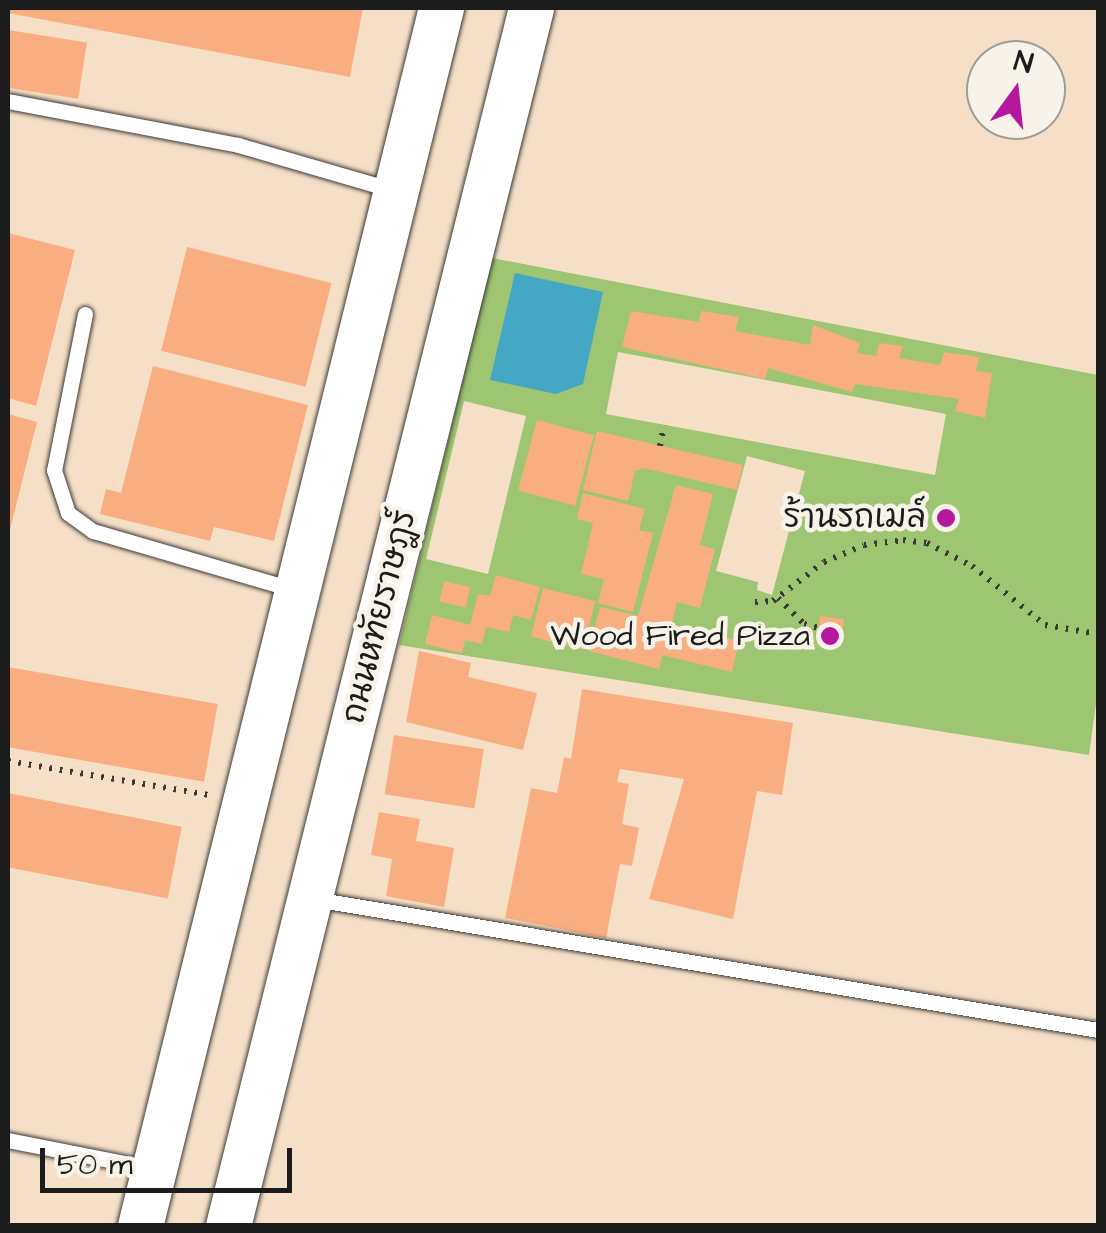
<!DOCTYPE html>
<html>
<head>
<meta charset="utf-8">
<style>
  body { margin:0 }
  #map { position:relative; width:1106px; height:1233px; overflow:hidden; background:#f5e0c7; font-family:"Architects Daughter","Playpen Sans Thai",sans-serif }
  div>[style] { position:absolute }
  .green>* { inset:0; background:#9ec571 }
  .water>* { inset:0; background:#44a7c4 }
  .building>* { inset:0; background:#f9ae81; transform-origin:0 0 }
  .path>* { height:6px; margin-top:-3px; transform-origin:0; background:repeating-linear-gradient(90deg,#3d3936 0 2.5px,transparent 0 10.5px) }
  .roads { filter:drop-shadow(0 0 2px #3d3936) drop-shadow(0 0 2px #3d3936) }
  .lane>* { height:15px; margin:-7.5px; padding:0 7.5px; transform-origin:7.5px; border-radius:7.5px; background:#fff }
  .secondary>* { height:45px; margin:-22.5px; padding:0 22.5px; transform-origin:22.5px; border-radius:22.5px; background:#fff }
  .dots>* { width:28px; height:28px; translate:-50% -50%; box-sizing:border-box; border:5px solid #f7f3e8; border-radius:50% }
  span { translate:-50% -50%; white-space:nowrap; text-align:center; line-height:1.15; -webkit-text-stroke:9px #f7f3e8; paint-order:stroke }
  .poi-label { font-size:32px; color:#1c1c1c }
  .right { translate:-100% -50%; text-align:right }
  .street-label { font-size:32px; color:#1c1c1c }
  .frame { position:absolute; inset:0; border:10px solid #1c1c1c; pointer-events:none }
  .north { position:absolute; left:966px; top:40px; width:100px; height:100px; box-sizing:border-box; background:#f7f3e8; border:2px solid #9f9d96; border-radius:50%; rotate:15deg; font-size:28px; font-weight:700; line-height:40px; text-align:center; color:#1c1c1c }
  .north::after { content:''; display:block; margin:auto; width:35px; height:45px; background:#b5179e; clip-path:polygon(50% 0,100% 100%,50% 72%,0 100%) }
  .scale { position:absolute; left:40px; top:1148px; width:252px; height:45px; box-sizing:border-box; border:5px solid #1c1c1c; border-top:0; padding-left:12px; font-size:30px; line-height:35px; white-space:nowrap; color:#1c1c1c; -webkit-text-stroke:8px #f7f3e8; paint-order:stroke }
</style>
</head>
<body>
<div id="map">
  <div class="green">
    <i style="clip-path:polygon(evenodd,492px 258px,1098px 375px,1098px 689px,1089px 755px,399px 645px,492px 258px,618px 352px,946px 414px,935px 475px,606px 414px,618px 352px,492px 258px,464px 401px,526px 416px,488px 574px,426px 559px,464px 401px,492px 258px,747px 456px,805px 471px,772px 595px,757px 590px,758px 582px,716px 571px,747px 456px)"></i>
  </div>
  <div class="water">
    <i style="clip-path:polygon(515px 273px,603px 292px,583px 384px,556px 394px,490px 380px)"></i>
  </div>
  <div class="building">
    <i style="clip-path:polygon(8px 8px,363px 8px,350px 77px,8px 13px)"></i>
    <i style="left:8px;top:30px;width:80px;height:57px;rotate:9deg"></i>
    <i style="clip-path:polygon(8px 233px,75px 250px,36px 406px,8px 398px)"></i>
    <i style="left:187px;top:247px;width:149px;height:107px;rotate:14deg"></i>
    <i style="clip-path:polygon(631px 311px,699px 322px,701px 311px,739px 317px,735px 331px,810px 345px,813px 325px,860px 343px,857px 353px,876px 356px,879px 343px,903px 346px,899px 358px,940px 365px,944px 352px,979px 357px,976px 371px,992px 373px,985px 418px,955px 411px,959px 399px,855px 384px,852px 392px,768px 368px,765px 379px,622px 347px)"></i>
    <i style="clip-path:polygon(153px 366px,308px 405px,274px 541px,214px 527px,210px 541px,100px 514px,106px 489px,121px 493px)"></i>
    <i style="clip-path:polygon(8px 414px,37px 422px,9px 534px,8px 534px)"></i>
    <i style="left:537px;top:420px;width:59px;height:73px;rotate:15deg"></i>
    <i style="clip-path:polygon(597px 431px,743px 465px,737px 490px,644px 468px,635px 471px,628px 501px,583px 490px)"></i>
    <i style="clip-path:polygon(676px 485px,713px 494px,700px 545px,715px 549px,700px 608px,677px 602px,672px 624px,739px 641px,732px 672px,662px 655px,659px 669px,589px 651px,600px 607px,638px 616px)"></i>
    <i style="clip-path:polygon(583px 493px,645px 509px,639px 530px,653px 533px,633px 612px,598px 603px,604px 579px,581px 574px,593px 523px,577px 519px)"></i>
    <i style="clip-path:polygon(496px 575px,540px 587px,531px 620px,513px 615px,509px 632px,486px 627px,482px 644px,465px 640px,462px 653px,425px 644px,432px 615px,470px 625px,478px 594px,490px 596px)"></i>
    <i style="left:444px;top:581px;width:27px;height:21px;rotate:13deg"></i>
    <i style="left:543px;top:588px;width:54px;height:50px;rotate:14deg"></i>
    <i style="left:820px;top:616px;width:24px;height:28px;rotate:7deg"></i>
    <i style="clip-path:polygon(419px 651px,471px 663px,468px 677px,537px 693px,523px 750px,406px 722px)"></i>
    <i style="left:8px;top:667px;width:213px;height:79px;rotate:10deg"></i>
    <i style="clip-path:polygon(582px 689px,793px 723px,782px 795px,757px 791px,733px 919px,649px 899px,684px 779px,620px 769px,617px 782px,629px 784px,622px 824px,639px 828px,632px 866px,620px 864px,606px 938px,505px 918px,531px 788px,557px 793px,564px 757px,571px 759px)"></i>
    <i style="left:394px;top:735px;width:91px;height:60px;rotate:9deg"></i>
    <i style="left:8px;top:793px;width:177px;height:73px;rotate:11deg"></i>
    <i style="clip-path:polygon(379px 812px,420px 819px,416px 841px,454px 848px,444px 907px,386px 896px,392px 859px,371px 855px)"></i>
  </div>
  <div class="path">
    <i style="left:660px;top:446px;width:21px;rotate:-79deg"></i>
    <i style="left:778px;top:598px;width:37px;rotate:45deg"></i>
    <i style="left:804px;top:624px;width:16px;rotate:15deg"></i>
    <i style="left:755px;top:602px;width:18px;rotate:-3deg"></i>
    <i style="left:773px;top:601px;width:64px;rotate:-37.4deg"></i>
    <i style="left:824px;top:562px;width:43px;rotate:-23deg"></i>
    <i style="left:864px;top:545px;width:39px;rotate:-7deg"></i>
    <i style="left:903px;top:540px;width:24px;rotate:7deg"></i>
    <i style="left:927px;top:543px;width:51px;rotate:27.1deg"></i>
    <i style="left:972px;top:566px;width:94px;rotate:38.9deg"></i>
    <i style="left:1045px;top:625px;width:54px;rotate:9.6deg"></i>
    <i style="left:8px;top:761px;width:203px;rotate:9.6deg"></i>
  </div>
  <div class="roads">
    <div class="lane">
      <i style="left:8px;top:101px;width:234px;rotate:10.8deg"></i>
      <i style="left:238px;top:145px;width:161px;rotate:16.2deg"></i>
      <i style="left:85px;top:314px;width:159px;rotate:101.2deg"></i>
      <i style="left:54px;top:470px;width:45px;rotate:72deg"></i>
      <i style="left:68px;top:513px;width:31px;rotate:36deg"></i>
      <i style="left:93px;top:531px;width:210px;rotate:16.3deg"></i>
      <i style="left:314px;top:899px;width:795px;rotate:9.49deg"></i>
      <i style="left:8px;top:1140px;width:145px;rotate:11.2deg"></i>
    </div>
    <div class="secondary">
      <i style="left:140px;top:1226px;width:1255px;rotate:-76.12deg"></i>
      <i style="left:228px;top:1226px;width:1255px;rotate:-76.03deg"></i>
    </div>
  </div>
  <div class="dots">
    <i style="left:946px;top:518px;background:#b5179e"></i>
    <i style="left:830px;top:636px;background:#b5179e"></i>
  </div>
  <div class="poi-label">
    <span class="right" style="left:926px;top:518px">ร้านรถเมล์</span>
    <span class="right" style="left:810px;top:636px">Wood Fired Pizza</span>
  </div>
  <div class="street-label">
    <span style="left:380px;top:617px;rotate:-76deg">ถนนหทัยราษฎร์</span>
  </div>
  <div class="frame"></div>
  <div class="north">N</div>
  <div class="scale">50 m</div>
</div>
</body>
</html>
